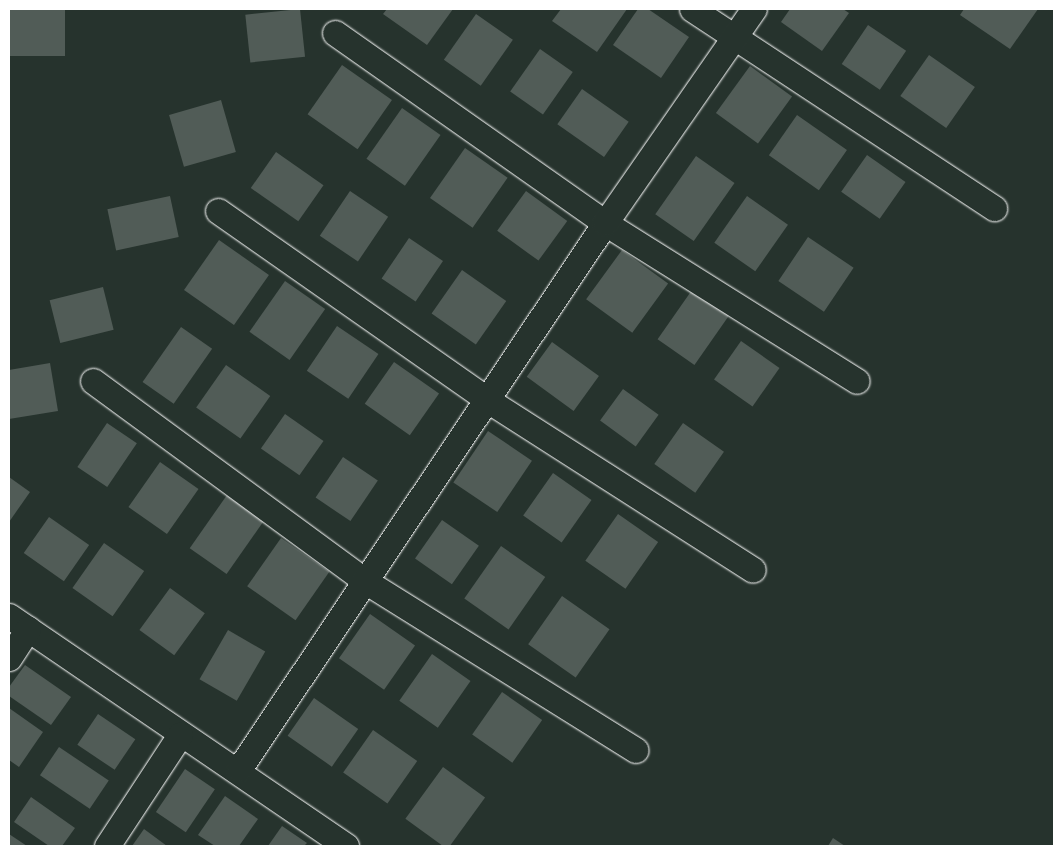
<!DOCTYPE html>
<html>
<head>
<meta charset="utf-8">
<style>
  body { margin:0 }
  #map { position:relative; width:1063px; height:855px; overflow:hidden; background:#26332d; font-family:"Architects Daughter",sans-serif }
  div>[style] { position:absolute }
  .building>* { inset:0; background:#515c57; transform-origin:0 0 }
  .roads { filter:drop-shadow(0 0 1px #fff) drop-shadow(0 0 1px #fff) }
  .minor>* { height:25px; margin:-12.5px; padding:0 12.5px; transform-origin:12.5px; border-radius:12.5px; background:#26332d }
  span { translate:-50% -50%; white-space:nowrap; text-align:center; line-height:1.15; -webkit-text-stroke:4.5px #26332d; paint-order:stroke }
  .frame { position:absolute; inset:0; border:10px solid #fff; pointer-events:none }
</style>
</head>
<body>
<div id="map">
  <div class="building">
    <i style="left:9px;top:9px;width:56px;height:47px"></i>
    <i style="left:300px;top:9px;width:48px;height:55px;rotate:84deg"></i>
    <i style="clip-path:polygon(387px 9px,453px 9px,427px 45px,383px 14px)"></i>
    <i style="clip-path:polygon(561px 9px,627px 9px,597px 52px,552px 21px)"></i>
    <i style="clip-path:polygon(638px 9px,648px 9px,689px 37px,661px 78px,613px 45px)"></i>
    <i style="clip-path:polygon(790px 9px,843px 9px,849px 13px,822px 51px,781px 22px)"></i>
    <i style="clip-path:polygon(964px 9px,1038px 9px,1010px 49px,960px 15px)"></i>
    <i style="left:476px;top:14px;width:45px;height:56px;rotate:35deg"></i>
    <i style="left:868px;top:25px;width:46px;height:47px;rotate:34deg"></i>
    <i style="left:540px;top:49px;width:40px;height:52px;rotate:35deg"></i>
    <i style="left:929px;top:55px;width:56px;height:50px;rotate:35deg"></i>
    <i style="left:342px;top:65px;width:61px;height:60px;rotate:35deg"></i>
    <i style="left:750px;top:66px;width:52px;height:58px;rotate:36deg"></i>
    <i style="left:582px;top:89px;width:57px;height:43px;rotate:35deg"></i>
    <i style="left:221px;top:100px;width:54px;height:54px;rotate:74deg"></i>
    <i style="left:402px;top:108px;width:47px;height:62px;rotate:35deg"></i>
    <i style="left:797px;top:115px;width:61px;height:49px;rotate:35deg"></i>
    <i style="left:465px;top:148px;width:52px;height:61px;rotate:35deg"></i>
    <i style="left:276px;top:152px;width:58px;height:44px;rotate:35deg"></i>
    <i style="left:867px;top:155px;width:47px;height:45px;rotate:35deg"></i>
    <i style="left:696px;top:156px;width:47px;height:71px;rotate:35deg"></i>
    <i style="left:350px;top:191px;width:46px;height:54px;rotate:34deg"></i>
    <i style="left:526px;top:191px;width:51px;height:49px;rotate:36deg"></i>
    <i style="left:170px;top:196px;width:42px;height:64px;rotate:78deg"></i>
    <i style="left:747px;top:196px;width:50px;height:57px;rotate:35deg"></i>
    <i style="left:808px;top:237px;width:55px;height:53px;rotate:34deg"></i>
    <i style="left:409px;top:238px;width:41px;height:49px;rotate:34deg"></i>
    <i style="left:219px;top:240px;width:61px;height:61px;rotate:35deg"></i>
    <i style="left:622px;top:250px;width:57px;height:61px;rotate:36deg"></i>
    <i style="left:462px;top:270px;width:54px;height:53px;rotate:35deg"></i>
    <i style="left:285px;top:281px;width:49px;height:62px;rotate:35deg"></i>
    <i style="left:103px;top:287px;width:44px;height:55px;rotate:76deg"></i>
    <i style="left:692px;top:290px;width:45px;height:60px;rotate:35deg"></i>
    <i style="left:337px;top:326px;width:50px;height:54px;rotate:34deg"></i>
    <i style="left:181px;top:327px;width:38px;height:67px;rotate:35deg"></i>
    <i style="left:741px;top:341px;width:47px;height:47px;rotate:35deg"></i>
    <i style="left:552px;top:342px;width:58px;height:43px;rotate:36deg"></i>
    <i style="left:394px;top:362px;width:55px;height:51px;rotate:35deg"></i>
    <i style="clip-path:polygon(50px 363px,58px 411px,9px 419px,9px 370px)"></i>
    <i style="left:226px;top:365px;width:54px;height:52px;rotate:35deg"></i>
    <i style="left:623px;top:389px;width:44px;height:39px;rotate:36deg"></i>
    <i style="left:285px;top:414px;width:47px;height:42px;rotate:35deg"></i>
    <i style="left:107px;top:423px;width:36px;height:53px;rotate:34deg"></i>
    <i style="left:683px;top:423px;width:50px;height:50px;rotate:35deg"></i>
    <i style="left:488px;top:431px;width:53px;height:62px;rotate:34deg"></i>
    <i style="left:343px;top:457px;width:42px;height:49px;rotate:34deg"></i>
    <i style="left:160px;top:462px;width:47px;height:55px;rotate:35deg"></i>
    <i style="left:553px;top:473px;width:47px;height:52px;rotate:35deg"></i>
    <i style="clip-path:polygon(9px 477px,30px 492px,9px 522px)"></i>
    <i style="left:227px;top:495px;width:45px;height:65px;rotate:35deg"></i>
    <i style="left:618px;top:514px;width:49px;height:57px;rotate:35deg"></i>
    <i style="left:49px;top:517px;width:49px;height:44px;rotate:35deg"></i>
    <i style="left:442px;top:520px;width:45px;height:47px;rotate:35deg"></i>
    <i style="left:281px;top:538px;width:59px;height:59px;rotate:35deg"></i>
    <i style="left:104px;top:543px;width:49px;height:55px;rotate:35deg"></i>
    <i style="left:501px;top:546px;width:54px;height:64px;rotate:35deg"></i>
    <i style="left:170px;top:588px;width:43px;height:52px;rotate:36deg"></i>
    <i style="left:562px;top:596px;width:58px;height:59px;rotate:35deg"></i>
    <i style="left:370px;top:614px;width:55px;height:54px;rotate:35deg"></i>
    <i style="left:228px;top:630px;width:43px;height:57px;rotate:30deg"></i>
    <i style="left:432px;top:654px;width:47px;height:57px;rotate:35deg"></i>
    <i style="clip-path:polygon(25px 665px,71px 697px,51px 725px,9px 696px,9px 687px)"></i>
    <i style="left:502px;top:692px;width:49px;height:52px;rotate:35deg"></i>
    <i style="left:314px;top:698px;width:54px;height:46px;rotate:35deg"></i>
    <i style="clip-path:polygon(9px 708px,43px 732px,19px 767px,9px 760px)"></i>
    <i style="left:98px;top:714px;width:45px;height:37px;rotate:34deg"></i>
    <i style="left:373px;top:730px;width:54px;height:52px;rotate:35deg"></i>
    <i style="left:59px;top:747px;width:60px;height:34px;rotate:34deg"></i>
    <i style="left:443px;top:767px;width:52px;height:64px;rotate:36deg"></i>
    <i style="left:185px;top:769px;width:36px;height:52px;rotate:34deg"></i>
    <i style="clip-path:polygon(225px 796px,258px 819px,239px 846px,215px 846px,198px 835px)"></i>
    <i style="clip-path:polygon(31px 797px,75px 828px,62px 846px,49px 846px,14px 822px)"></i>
    <i style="clip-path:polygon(282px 826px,307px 843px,304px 846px,268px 846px)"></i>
    <i style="clip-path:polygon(144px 829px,167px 846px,132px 846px)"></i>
    <i style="clip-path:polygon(9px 834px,27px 846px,9px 846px)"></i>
    <i style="clip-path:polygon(833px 838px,845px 846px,828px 846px)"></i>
  </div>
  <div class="roads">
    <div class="minor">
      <i style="left:692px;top:9px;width:362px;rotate:33.4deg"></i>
      <i style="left:335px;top:33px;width:330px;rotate:35.1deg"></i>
      <i style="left:605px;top:223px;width:297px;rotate:32.1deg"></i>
      <i style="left:218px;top:211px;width:331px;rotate:35deg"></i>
      <i style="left:489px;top:401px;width:313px;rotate:32.6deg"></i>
      <i style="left:93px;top:381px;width:338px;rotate:36.3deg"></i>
      <i style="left:365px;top:581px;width:319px;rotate:32deg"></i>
      <i style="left:9px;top:616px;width:408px;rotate:34.3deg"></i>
      <i style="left:9px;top:658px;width:35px;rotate:-57deg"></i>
      <i style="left:239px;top:769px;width:657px;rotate:-56.16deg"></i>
      <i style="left:605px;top:223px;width:261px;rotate:-55.2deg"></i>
      <i style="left:107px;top:846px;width:133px;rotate:-56.7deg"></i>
    </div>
  </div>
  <div class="frame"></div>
</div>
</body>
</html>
